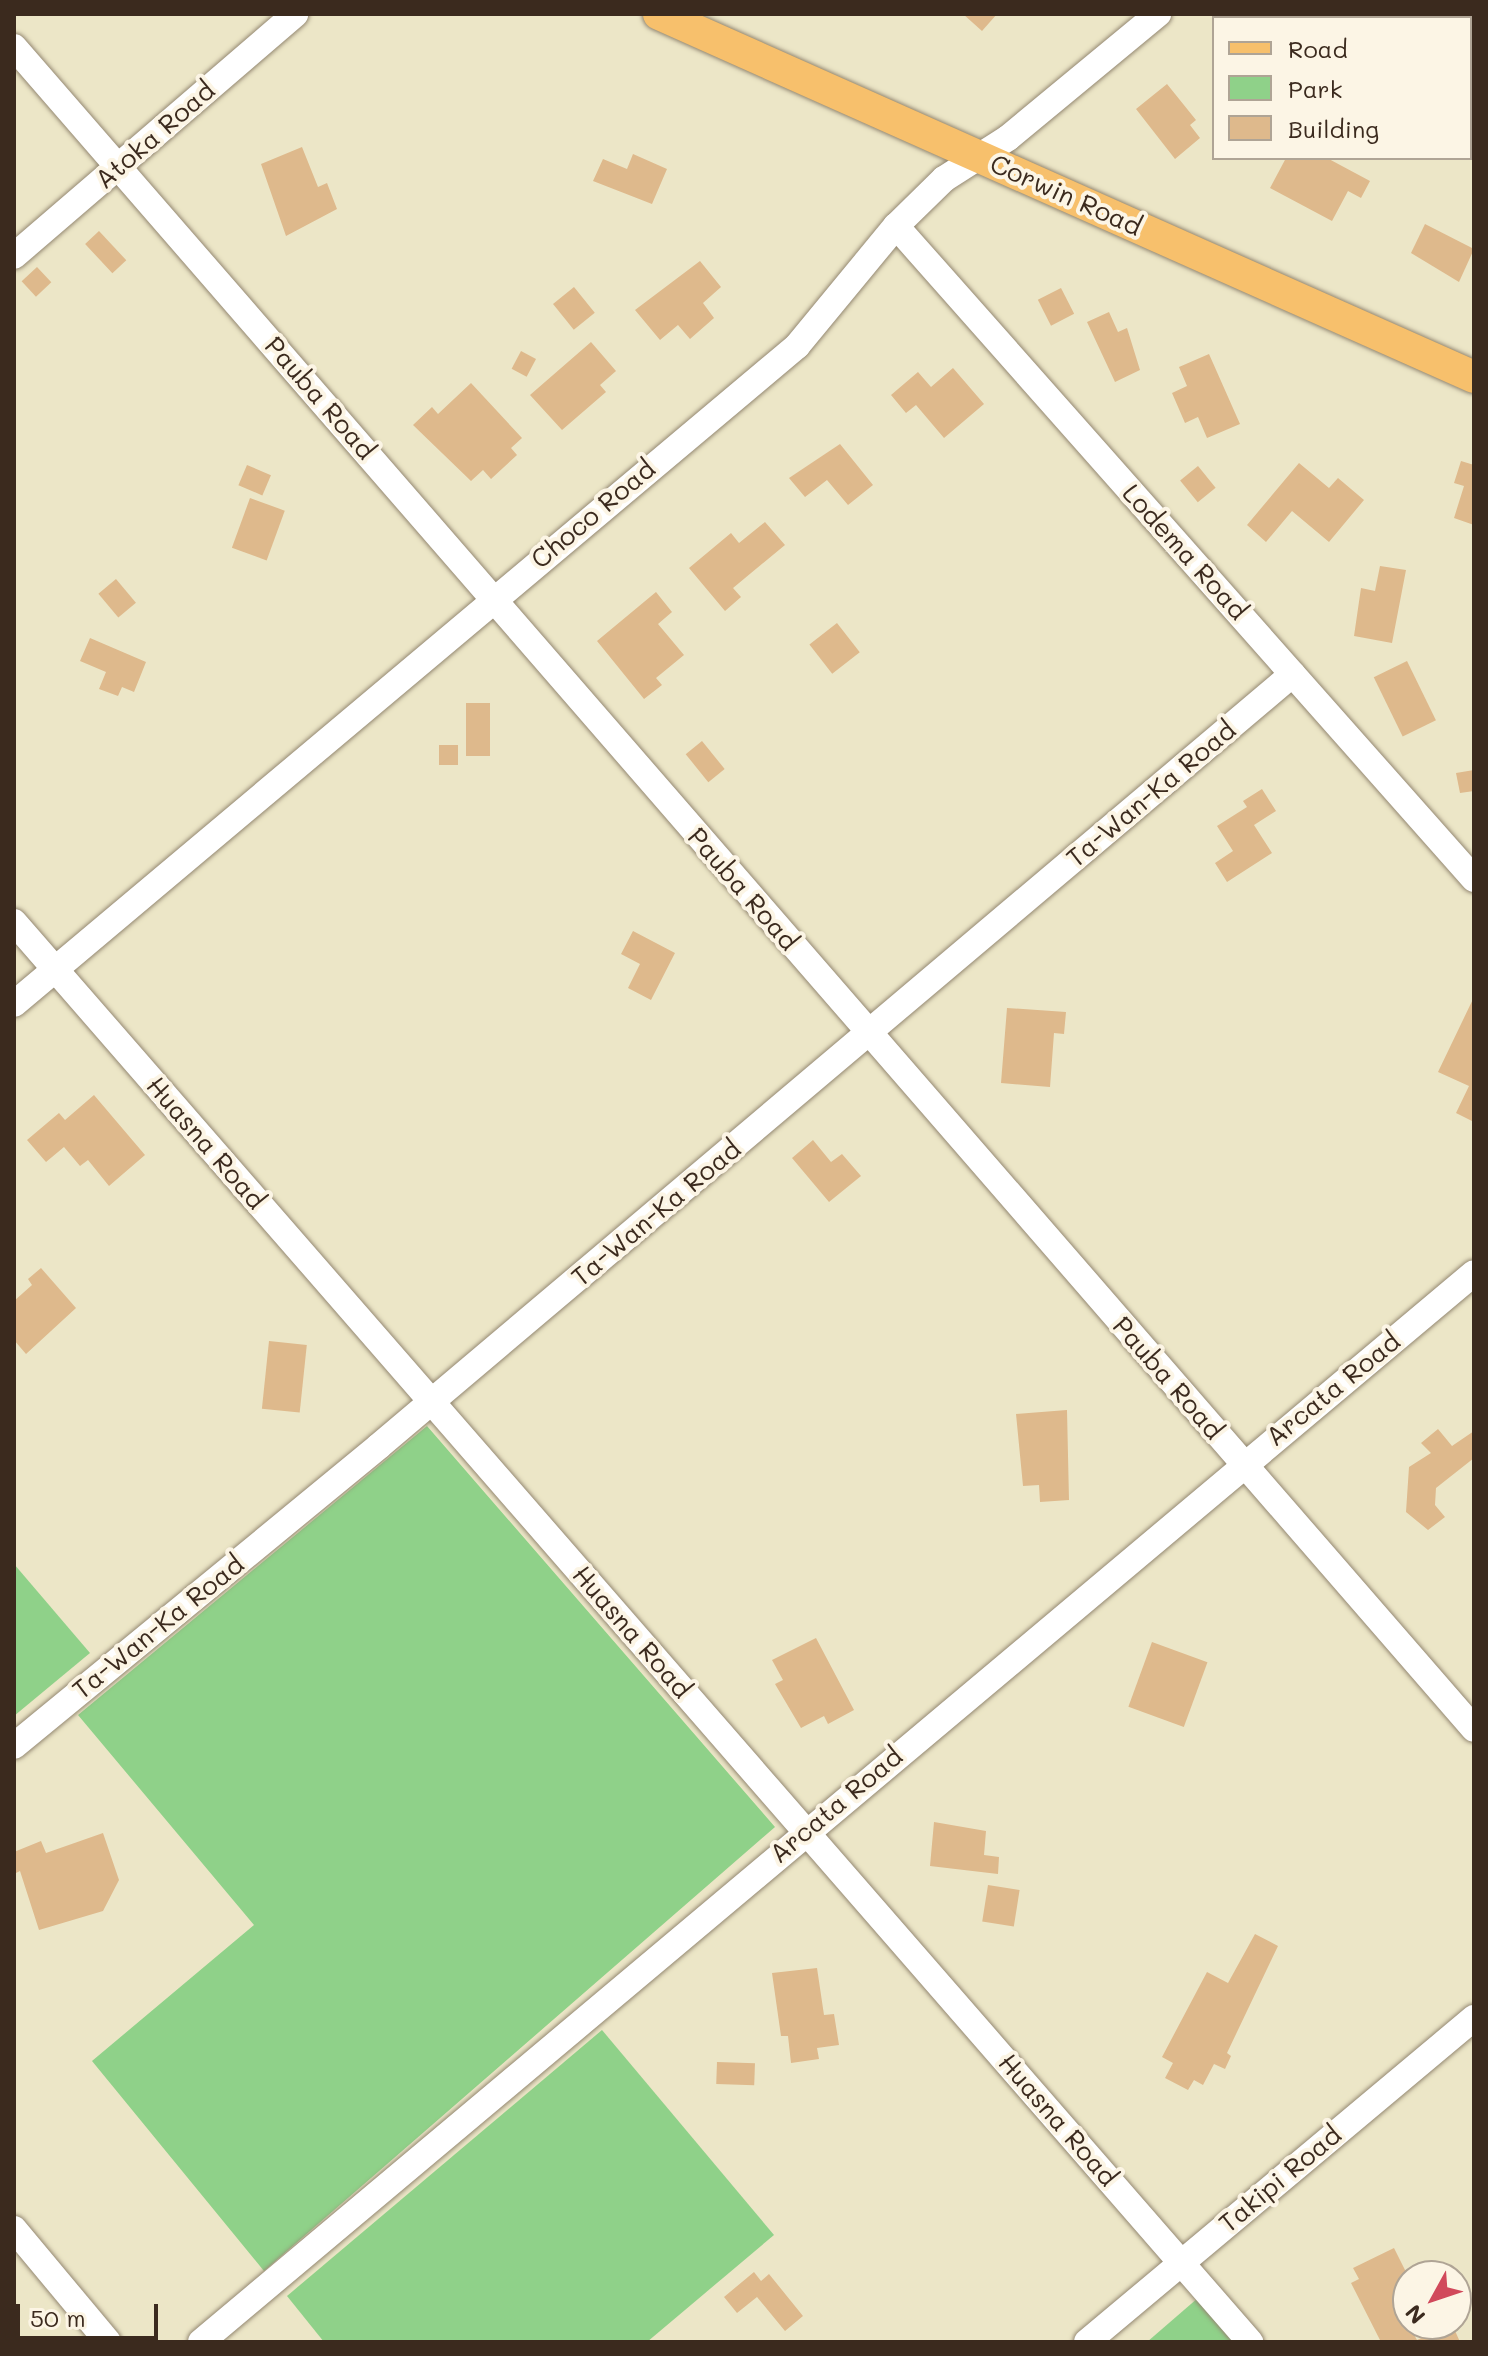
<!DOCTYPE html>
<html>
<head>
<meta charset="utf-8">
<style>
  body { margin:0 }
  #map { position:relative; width:1488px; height:2356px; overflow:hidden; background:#ece6c7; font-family:Mali,sans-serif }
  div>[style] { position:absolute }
  .green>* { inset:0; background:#8fd189 }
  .building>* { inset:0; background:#deb98c; transform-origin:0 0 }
  .roads { filter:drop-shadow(0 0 2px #948872) drop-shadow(0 0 2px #948872) }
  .minor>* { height:26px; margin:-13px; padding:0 13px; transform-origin:13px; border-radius:13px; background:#fff }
  .major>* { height:32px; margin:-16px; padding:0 16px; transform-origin:16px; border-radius:16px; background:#f7c06c }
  span { translate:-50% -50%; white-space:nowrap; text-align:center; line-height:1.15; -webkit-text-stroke:8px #fcf5e5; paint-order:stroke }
  .street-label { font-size:26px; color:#3b2a1e }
  .frame { position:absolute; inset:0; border:16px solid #3b2a1e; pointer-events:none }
  .legend { position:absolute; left:1212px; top:16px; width:260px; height:144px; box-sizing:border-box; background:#fcf5e5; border:2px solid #afa495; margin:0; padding:10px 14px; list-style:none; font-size:24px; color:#3b2a1e }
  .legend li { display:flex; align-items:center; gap:16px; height:40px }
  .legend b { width:40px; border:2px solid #afa495 }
  .north { position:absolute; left:1392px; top:2260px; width:80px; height:80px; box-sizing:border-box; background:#fcf5e5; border:2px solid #afa495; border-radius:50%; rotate:230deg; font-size:22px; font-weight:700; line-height:32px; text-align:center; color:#3b2a1e }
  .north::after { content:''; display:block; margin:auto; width:28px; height:36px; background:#d1495b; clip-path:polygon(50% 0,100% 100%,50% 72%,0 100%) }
  .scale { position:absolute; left:16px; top:2304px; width:142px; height:36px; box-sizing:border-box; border:4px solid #3b2a1e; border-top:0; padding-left:10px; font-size:24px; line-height:28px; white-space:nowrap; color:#3b2a1e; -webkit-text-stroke:6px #fcf5e5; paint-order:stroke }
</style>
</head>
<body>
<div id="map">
  <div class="green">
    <i style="clip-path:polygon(427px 1426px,775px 1827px,264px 2271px,92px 2061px,254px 1925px,78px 1715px)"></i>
    <i style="clip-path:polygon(14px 1564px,90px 1653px,14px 1716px)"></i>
    <i style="clip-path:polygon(602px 2030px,774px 2235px,647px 2342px,324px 2342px,287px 2296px)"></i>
    <i style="clip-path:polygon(1206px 2291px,1241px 2342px,1147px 2342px)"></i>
  </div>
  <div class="building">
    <i style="clip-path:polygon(963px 14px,997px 14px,982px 31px)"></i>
    <i style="clip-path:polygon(1167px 84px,1196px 120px,1190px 125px,1200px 138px,1175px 159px,1136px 109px)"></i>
    <i style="clip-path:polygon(302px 147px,318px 187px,327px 183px,337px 209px,286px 236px,261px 164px)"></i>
    <i style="clip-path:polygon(633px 154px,667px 169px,652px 204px,593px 181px,603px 159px,627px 169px)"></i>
    <i style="clip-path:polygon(1286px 158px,1327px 158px,1370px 181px,1361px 198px,1348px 191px,1332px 221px,1270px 188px)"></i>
    <i style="clip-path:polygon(1425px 224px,1474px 249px,1459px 282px,1411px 253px)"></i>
    <i style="left:99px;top:231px;width:40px;height:19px;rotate:47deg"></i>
    <i style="clip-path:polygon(700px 261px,721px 287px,703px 303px,714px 318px,690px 339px,678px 325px,660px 340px,635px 310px)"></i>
    <i style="left:37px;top:267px;width:21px;height:21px;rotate:47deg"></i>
    <i style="left:574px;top:287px;width:33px;height:27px;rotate:51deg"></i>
    <i style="left:1061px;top:288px;width:29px;height:26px;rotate:63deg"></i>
    <i style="clip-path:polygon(1109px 312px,1118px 332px,1127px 328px,1140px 370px,1115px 382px,1087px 322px)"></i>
    <i style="clip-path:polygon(591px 342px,616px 371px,600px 385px,606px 392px,562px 430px,530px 395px)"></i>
    <i style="left:521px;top:351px;width:17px;height:20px;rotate:28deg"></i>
    <i style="clip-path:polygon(1209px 354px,1240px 424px,1207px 438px,1198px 417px,1185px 423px,1172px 393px,1187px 386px,1179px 367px)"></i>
    <i style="clip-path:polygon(953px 368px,984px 404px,944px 438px,916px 405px,906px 413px,891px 395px,918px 372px,931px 387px)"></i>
    <i style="clip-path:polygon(471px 383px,522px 438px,511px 448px,517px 455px,491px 479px,483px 470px,471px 481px,413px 425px,432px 407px,438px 414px)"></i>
    <i style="clip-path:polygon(840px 444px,873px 485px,848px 505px,827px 480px,805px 497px,789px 478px)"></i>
    <i style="clip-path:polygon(1461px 461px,1474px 465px,1474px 525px,1454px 518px,1464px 486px,1454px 483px)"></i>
    <i style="clip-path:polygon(1299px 463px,1329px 488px,1338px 478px,1364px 500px,1329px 542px,1292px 511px,1266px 542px,1247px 525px)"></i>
    <i style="left:247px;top:465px;width:26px;height:22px;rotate:23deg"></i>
    <i style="left:1198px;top:466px;width:28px;height:23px;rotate:51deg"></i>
    <i style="left:250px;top:498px;width:37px;height:53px;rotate:20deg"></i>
    <i style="clip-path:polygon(765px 522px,785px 545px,733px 588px,741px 597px,725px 611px,689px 568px,731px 533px,739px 543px)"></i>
    <i style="clip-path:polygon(1380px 566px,1406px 570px,1392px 643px,1354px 636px,1361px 588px,1375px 591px)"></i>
    <i style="left:116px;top:579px;width:31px;height:23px;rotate:50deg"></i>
    <i style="clip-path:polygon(656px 592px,672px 612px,658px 624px,684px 655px,656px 678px,662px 685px,644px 699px,597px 641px)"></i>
    <i style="left:837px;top:623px;width:37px;height:35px;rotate:52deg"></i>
    <i style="clip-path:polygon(90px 638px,146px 662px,134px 692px,122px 687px,118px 696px,99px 689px,106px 672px,80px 661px)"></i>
    <i style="left:1407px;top:661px;width:66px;height:37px;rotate:64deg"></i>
    <i style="left:466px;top:703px;width:24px;height:53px"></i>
    <i style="left:702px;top:741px;width:36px;height:21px;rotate:51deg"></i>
    <i style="left:439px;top:745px;width:19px;height:20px"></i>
    <i style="clip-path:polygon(1474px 770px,1474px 791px,1460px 793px,1456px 773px)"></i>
    <i style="clip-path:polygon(1262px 789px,1276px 811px,1254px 825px,1272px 853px,1227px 882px,1215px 863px,1233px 851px,1217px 826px,1247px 807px,1243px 801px)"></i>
    <i style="clip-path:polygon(633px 931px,675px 953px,651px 1000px,628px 988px,640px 964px,621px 954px)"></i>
    <i style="clip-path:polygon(1474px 997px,1474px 1122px,1456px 1113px,1469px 1086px,1438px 1072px)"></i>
    <i style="clip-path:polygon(1007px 1008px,1066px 1012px,1064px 1034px,1054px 1033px,1050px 1087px,1001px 1083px)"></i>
    <i style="clip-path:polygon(94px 1095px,145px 1155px,109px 1186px,88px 1160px,80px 1166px,64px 1147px,46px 1162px,27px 1140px,59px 1113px,65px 1120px)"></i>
    <i style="clip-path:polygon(813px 1140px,831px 1162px,842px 1154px,861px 1176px,829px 1202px,792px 1158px)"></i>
    <i style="clip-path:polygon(41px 1268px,76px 1308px,26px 1354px,14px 1340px,14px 1301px,32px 1285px,28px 1279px)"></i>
    <i style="left:269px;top:1341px;width:38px;height:68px;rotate:6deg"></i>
    <i style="clip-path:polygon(1067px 1410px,1069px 1500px,1040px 1502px,1039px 1485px,1023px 1486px,1016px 1414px)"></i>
    <i style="clip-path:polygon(1438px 1429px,1452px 1446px,1474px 1431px,1474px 1458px,1436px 1488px,1435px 1505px,1445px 1517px,1428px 1530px,1406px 1512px,1409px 1467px,1431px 1453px,1421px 1443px)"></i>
    <i style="clip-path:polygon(816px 1638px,854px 1710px,828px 1724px,824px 1716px,801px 1728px,775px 1684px,783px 1680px,772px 1660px)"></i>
    <i style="left:1152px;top:1642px;width:59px;height:69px;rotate:20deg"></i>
    <i style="clip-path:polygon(934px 1822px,986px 1831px,984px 1855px,999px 1857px,998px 1874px,930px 1866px)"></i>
    <i style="clip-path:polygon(103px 1833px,119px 1880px,103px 1911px,39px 1930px,20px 1871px,14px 1874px,14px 1852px,41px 1841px,46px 1853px)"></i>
    <i style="left:988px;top:1885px;width:32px;height:37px;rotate:9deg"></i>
    <i style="clip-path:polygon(1255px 1934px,1278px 1946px,1227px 2053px,1231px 2056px,1225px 2069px,1214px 2064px,1203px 2085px,1194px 2080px,1188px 2090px,1165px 2078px,1173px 2063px,1162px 2057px,1207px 1972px,1228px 1983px)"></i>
    <i style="clip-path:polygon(817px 1968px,824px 2015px,834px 2014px,839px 2045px,817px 2048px,819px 2059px,791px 2063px,788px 2036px,781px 2036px,772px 1973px)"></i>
    <i style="left:717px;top:2062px;width:38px;height:22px;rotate:2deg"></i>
    <i style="clip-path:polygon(1394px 2248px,1408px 2276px,1408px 2324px,1417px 2340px,1452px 2324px,1460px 2342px,1381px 2342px,1351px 2283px,1359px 2279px,1353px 2268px)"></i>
    <i style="clip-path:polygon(754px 2272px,761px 2281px,769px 2274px,803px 2316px,785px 2331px,757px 2297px,737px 2313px,724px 2297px)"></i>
  </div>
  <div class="roads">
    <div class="minor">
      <i style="left:14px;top:47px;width:2227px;rotate:49.04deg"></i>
      <i style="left:896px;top:226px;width:872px;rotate:48.49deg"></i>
      <i style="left:14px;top:256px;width:371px;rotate:-40.7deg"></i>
      <i style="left:14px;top:922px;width:1883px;rotate:48.96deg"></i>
      <i style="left:14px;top:1004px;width:1023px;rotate:-40.04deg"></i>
      <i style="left:797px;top:346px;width:156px;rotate:-50.5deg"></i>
      <i style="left:896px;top:226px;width:67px;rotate:-44.4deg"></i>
      <i style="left:944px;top:179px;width:76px;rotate:-32.6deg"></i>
      <i style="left:1008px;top:138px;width:195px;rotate:-39.6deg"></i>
      <i style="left:14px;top:1746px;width:472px;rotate:-39.4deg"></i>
      <i style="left:379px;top:1446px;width:1196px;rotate:-40.19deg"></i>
      <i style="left:14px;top:2229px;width:147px;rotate:50.2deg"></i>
      <i style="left:201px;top:2342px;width:1662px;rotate:-40.02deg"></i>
      <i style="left:1087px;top:2342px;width:505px;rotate:-39.94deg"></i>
    </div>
    <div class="major">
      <i style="left:659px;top:14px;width:892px;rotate:24.01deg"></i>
    </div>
  </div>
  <div class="street-label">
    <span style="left:155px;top:135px;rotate:-41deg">Atoka Road</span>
    <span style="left:1066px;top:195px;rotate:24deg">Corwin Road</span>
    <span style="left:320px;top:398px;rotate:49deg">Pauba Road</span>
    <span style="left:593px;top:514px;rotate:-40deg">Choco Road</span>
    <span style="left:1185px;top:552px;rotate:48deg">Lodema Road</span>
    <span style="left:1151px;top:794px;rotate:-40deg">Ta-Wan-Ka Road</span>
    <span style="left:743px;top:889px;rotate:49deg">Pauba Road</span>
    <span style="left:206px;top:1143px;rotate:49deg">Huasna Road</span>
    <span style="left:656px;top:1213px;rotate:-40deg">Ta-Wan-Ka Road</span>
    <span style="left:1168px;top:1378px;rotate:49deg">Pauba Road</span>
    <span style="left:1333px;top:1389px;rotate:-39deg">Arcata Road</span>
    <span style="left:158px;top:1627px;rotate:-39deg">Ta-Wan-Ka Road</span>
    <span style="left:632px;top:1632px;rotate:49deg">Huasna Road</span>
    <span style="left:836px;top:1805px;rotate:-40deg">Arcata Road</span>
    <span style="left:1058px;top:2120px;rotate:49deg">Huasna Road</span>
    <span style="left:1280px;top:2179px;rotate:-40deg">Takipi Road</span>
  </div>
  <div class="frame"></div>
  <ul class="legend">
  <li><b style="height:10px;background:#f7c06c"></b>Road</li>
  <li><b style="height:22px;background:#8fd189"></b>Park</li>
  <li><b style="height:22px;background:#deb98c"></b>Building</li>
  </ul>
  <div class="north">N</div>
  <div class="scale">50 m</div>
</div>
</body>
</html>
